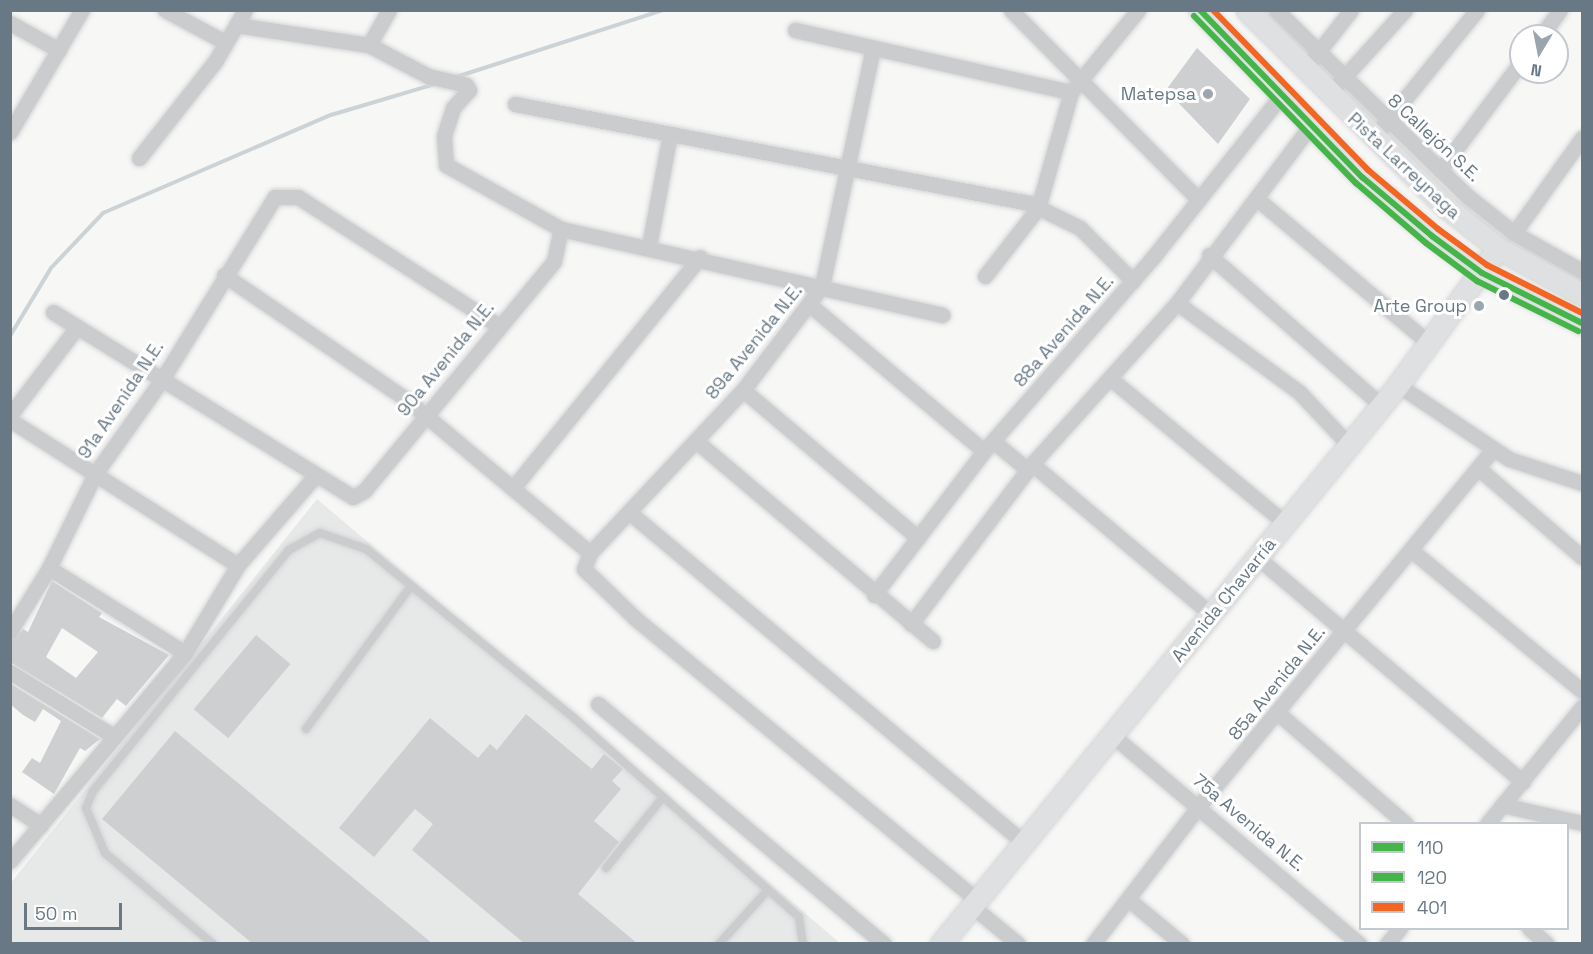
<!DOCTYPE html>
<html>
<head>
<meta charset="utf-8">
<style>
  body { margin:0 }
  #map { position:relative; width:1593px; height:954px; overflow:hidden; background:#f7f7f6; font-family:"Space Grotesk",sans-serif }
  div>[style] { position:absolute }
  .built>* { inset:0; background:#e7e8e8 }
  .stream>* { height:4px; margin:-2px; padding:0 2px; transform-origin:2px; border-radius:2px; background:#cbd3d6 }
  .building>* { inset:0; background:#cecfd0; transform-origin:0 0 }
  .roads { filter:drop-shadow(0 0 2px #d3d4d5) drop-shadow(0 0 2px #d3d4d5) }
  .lane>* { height:8px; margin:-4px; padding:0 4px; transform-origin:4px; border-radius:4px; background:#cbcccd }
  .street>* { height:15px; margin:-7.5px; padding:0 7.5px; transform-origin:7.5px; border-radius:7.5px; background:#cbcccd }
  .secondary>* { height:21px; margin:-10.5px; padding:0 10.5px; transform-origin:10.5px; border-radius:10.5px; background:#dfe0e1 }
  .bus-1>* { height:6px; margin:-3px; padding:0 3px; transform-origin:3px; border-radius:3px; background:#45b549 }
  .bus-2>* { height:6px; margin:-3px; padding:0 3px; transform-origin:3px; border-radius:3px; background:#45b549 }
  .bus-3>* { height:6px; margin:-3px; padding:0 3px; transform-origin:3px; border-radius:3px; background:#f26522 }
  .dots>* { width:16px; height:16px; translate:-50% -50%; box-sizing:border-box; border:3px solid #fff; border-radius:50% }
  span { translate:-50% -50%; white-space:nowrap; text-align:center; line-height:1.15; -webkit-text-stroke:6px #fff; paint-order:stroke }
  .poi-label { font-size:18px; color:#687985 }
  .right { translate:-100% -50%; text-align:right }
  .street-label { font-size:18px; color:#687985 }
  .frame { position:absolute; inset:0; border:12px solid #687985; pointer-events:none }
  .legend { position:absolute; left:1359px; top:822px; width:210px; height:108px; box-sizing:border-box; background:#fff; border:2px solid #c3c9ce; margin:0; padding:8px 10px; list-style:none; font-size:18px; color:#687985 }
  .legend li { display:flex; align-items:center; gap:12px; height:30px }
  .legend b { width:30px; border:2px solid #c3c9ce }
  .north { position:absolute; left:1509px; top:24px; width:60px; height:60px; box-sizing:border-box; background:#fff; border:2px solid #c3c9ce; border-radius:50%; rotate:190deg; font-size:16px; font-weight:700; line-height:24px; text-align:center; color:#687985 }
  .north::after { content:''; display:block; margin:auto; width:21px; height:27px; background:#9aa5ad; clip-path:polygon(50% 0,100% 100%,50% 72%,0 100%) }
  .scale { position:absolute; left:24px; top:903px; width:98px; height:27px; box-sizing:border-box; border:3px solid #687985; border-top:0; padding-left:8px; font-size:18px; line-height:21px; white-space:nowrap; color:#687985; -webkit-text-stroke:4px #fff; paint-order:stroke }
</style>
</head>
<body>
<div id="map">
  <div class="built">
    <i style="clip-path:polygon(317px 499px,840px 943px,11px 943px,10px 884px)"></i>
  </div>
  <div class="stream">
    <i style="left:456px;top:77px;width:219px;rotate:-17.9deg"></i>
    <i style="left:10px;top:336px;width:79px;rotate:-58.9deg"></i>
    <i style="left:51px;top:268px;width:76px;rotate:-46.6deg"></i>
    <i style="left:103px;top:213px;width:248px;rotate:-23.3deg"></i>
    <i style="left:331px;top:115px;width:109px;rotate:-16.6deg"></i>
  </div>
  <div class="building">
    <i style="clip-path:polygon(1197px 48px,1250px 99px,1218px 144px,1166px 90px)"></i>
    <i style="clip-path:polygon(evenodd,52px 581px,102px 613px,99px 617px,169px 655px,126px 706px,117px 699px,102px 718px,10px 662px,10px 641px,23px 629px,28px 632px,52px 581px,62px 628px,98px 652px,76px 678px,46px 657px,62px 628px)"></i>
    <i style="left:256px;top:635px;width:45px;height:97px;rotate:40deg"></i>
    <i style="clip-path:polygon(11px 684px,100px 739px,85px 751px,80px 748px,54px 794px,22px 772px,32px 758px,40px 763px,61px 721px,43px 709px,35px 722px,23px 715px,10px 704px)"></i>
    <i style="clip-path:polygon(526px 714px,592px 769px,604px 754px,623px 769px,612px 781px,621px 789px,594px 821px,619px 842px,578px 894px,638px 944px,525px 944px,412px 850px,433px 824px,415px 809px,374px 857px,339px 828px,430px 718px,478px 758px,490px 744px,497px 750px)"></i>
    <i style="clip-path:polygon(175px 731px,433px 944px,253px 944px,102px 819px)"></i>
  </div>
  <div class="roads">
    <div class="lane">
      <i style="left:306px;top:729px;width:177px;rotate:-53.7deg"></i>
      <i style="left:606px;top:868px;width:91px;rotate:-51.2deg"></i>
      <i style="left:213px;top:944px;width:141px;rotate:-139.9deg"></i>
      <i style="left:105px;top:853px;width:49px;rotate:-112.9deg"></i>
      <i style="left:86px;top:808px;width:18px;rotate:-68deg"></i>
      <i style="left:93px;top:791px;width:311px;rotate:-50.9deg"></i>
      <i style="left:289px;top:550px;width:35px;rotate:-29deg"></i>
      <i style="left:320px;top:533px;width:49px;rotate:19.2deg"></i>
      <i style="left:366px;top:549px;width:269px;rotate:39.1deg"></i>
      <i style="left:575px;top:719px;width:299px;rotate:41.5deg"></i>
      <i style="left:799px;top:917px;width:27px;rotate:82deg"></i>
      <i style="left:719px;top:944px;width:73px;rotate:-47.8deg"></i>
    </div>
    <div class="street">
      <i style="left:165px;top:10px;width:68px;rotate:28.1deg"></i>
      <i style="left:1011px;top:10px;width:264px;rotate:45.3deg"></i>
      <i style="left:1276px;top:10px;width:265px;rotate:44.2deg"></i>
      <i style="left:1466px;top:195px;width:61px;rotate:38.4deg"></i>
      <i style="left:1514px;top:233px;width:78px;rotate:29.2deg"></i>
      <i style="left:10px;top:23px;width:56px;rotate:28.9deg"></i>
      <i style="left:236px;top:25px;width:134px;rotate:8.6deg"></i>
      <i style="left:369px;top:45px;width:67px;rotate:27.7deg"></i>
      <i style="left:428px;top:76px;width:39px;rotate:13deg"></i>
      <i style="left:466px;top:85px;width:6px;rotate:59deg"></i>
      <i style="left:469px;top:90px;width:24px;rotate:132deg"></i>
      <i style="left:453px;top:108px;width:29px;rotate:108deg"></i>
      <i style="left:444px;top:136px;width:29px;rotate:86deg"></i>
      <i style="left:446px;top:165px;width:132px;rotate:29.1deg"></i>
      <i style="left:561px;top:229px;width:391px;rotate:12.7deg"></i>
      <i style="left:795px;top:30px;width:283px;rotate:12.7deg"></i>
      <i style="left:1541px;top:36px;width:32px;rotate:-54deg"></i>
      <i style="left:369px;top:45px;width:40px;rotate:-60.3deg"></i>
      <i style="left:873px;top:48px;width:243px;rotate:102.1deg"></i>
      <i style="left:822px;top:286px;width:131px;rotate:127.2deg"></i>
      <i style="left:743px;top:390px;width:224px;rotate:133.2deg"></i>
      <i style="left:590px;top:553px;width:17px;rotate:111deg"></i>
      <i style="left:584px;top:569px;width:72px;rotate:43.9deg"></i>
      <i style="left:636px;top:619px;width:440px;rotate:39.5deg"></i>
      <i style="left:1312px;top:60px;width:63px;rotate:-52deg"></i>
      <i style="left:1336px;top:86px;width:103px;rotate:-47.8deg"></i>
      <i style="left:515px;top:104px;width:523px;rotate:10.9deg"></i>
      <i style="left:1029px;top:203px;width:57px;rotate:26.1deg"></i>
      <i style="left:1080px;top:228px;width:75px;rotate:45deg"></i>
      <i style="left:1382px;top:127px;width:151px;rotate:-50.9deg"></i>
      <i style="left:10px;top:132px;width:142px;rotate:-59.5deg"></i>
      <i style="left:139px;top:158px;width:125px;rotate:-51.8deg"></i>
      <i style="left:216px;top:60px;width:58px;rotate:-59.9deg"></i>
      <i style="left:1440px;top:170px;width:135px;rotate:-53.1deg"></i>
      <i style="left:1256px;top:198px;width:226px;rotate:40deg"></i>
      <i style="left:1514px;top:233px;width:117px;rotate:-54.4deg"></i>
      <i style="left:649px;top:246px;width:114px;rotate:-79.4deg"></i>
      <i style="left:1209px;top:255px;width:228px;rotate:41.1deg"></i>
      <i style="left:224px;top:275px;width:222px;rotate:34.3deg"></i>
      <i style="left:407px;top:400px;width:239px;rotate:39.9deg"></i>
      <i style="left:985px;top:276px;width:86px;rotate:-52.1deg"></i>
      <i style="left:1038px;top:208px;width:121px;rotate:-74.1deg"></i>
      <i style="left:1071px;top:92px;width:106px;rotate:-50.7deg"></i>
      <i style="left:1177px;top:303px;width:151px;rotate:36.1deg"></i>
      <i style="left:1299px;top:392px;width:73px;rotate:46.7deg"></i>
      <i style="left:810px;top:305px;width:227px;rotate:40deg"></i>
      <i style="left:53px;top:312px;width:352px;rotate:31.7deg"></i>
      <i style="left:353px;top:497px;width:13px;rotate:-29deg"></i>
      <i style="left:364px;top:491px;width:298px;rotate:-50.4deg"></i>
      <i style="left:554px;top:261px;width:33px;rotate:-78deg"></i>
      <i style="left:1111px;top:379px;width:227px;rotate:39.6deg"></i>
      <i style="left:1398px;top:385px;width:133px;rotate:33.7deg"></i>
      <i style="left:1509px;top:459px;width:77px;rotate:18.2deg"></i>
      <i style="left:743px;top:390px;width:229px;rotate:40.2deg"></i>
      <i style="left:10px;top:415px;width:111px;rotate:-52.7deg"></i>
      <i style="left:10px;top:420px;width:270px;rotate:32.5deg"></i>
      <i style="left:696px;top:441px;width:310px;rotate:40.2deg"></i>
      <i style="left:994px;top:442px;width:44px;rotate:39.5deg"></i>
      <i style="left:1032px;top:464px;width:235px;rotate:40deg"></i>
      <i style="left:1478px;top:468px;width:137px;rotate:40.6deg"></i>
      <i style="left:513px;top:488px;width:297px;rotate:-51deg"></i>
      <i style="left:630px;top:513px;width:513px;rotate:39.93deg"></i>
      <i style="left:1411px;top:550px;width:222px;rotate:39.5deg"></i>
      <i style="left:1258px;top:558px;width:347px;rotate:40.2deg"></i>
      <i style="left:49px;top:568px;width:160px;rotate:32deg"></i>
      <i style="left:874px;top:595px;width:181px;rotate:-52.6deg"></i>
      <i style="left:984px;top:451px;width:259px;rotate:-48.9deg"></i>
      <i style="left:1154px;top:256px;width:208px;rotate:-51.6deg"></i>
      <i style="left:911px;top:624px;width:201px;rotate:-52.9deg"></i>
      <i style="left:1032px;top:464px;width:217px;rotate:-48deg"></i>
      <i style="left:1177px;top:303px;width:224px;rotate:-53deg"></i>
      <i style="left:10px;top:631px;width:74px;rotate:-58.2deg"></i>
      <i style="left:49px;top:568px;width:105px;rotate:-63.9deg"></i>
      <i style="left:95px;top:474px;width:118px;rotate:-54.7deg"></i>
      <i style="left:163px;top:378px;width:213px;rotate:-58.3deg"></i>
      <i style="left:275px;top:197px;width:23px"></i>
      <i style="left:298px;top:197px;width:237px;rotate:32.7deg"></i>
      <i style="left:10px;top:672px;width:123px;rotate:31.8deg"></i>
      <i style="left:598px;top:704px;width:373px;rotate:40deg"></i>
      <i style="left:1279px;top:714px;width:168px;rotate:40.9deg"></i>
      <i style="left:1112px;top:735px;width:324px;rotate:40.2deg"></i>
      <i style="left:10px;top:805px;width:37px;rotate:33deg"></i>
      <i style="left:1502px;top:805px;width:82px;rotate:12.7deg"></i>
      <i style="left:1487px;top:824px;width:151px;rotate:-50.9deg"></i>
      <i style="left:10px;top:861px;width:272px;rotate:-49.9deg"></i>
      <i style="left:185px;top:653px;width:103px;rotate:-58.9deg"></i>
      <i style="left:238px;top:565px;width:118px;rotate:-49.1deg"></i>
      <i style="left:1128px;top:899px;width:70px;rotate:39.8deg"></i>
      <i style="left:973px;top:907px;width:58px;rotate:39.4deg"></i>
      <i style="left:1529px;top:928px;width:24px;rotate:42deg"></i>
      <i style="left:1093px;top:944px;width:174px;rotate:-52.5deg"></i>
      <i style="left:1199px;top:806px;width:462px;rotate:-50.5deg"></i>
      <i style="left:1387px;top:944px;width:21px;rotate:-51deg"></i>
    </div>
    <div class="secondary">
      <i style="left:1200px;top:10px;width:233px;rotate:45.9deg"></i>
      <i style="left:1362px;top:177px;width:92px;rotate:40.1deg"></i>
      <i style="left:1432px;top:236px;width:62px;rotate:36.5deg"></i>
      <i style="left:1482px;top:273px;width:112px;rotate:26.6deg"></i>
      <i style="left:1247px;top:10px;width:279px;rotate:44.7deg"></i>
      <i style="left:1445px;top:206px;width:68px;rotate:38.4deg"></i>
      <i style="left:1498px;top:248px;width:96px;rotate:28.7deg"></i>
      <i style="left:941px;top:944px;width:722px;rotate:-50.73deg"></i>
      <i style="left:1398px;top:385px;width:170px;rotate:-53.9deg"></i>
    </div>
  </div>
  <div class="bus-1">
    <i style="left:1200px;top:10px;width:233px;rotate:45.9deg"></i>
    <i style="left:1362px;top:177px;width:92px;rotate:40.1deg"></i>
    <i style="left:1432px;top:236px;width:62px;rotate:36.5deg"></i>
    <i style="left:1482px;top:273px;width:112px;rotate:26.6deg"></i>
  </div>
  <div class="bus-2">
    <i style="left:1194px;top:16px;width:233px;rotate:45.9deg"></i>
    <i style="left:1356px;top:183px;width:92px;rotate:40.6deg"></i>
    <i style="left:1426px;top:243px;width:64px;rotate:36.7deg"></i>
    <i style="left:1477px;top:281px;width:113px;rotate:26.3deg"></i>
  </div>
  <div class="bus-3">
    <i style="left:1213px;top:10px;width:223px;rotate:45.9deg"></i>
    <i style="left:1368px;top:170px;width:92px;rotate:40.1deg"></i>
    <i style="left:1438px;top:229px;width:61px;rotate:36.3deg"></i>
    <i style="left:1487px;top:265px;width:106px;rotate:26.8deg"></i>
  </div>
  <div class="dots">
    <i style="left:1208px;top:94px;background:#9aa5ad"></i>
    <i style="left:1504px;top:295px;background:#687985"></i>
    <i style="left:1479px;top:306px;background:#9aa5ad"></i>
  </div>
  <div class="poi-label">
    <span class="right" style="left:1196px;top:94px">Matepsa</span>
    <span class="right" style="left:1467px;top:306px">Arte Group</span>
  </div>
  <div class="street-label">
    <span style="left:1434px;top:138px;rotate:43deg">8 Callejón S.E.</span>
    <span style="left:1404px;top:166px;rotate:43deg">Pista Larreynaga</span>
    <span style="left:1064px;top:331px;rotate:-49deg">88a Avenida N.E.</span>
    <span style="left:754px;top:342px;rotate:-51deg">89a Avenida N.E.</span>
    <span style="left:446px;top:359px;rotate:-51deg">90a Avenida N.E.</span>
    <span style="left:121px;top:400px;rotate:-56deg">91a Avenida N.E.</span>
    <span style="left:1224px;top:600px;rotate:-51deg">Avenida Chavarría</span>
    <span style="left:1277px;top:683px;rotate:-51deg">85a Avenida N.E.</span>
    <span style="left:1249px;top:823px;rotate:40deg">75a Avenida N.E.</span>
  </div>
  <div class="frame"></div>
  <ul class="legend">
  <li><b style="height:8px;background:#45b549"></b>110</li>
  <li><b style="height:8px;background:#45b549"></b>120</li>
  <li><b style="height:8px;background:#f26522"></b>401</li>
  </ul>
  <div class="north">N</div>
  <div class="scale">50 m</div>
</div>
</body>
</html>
